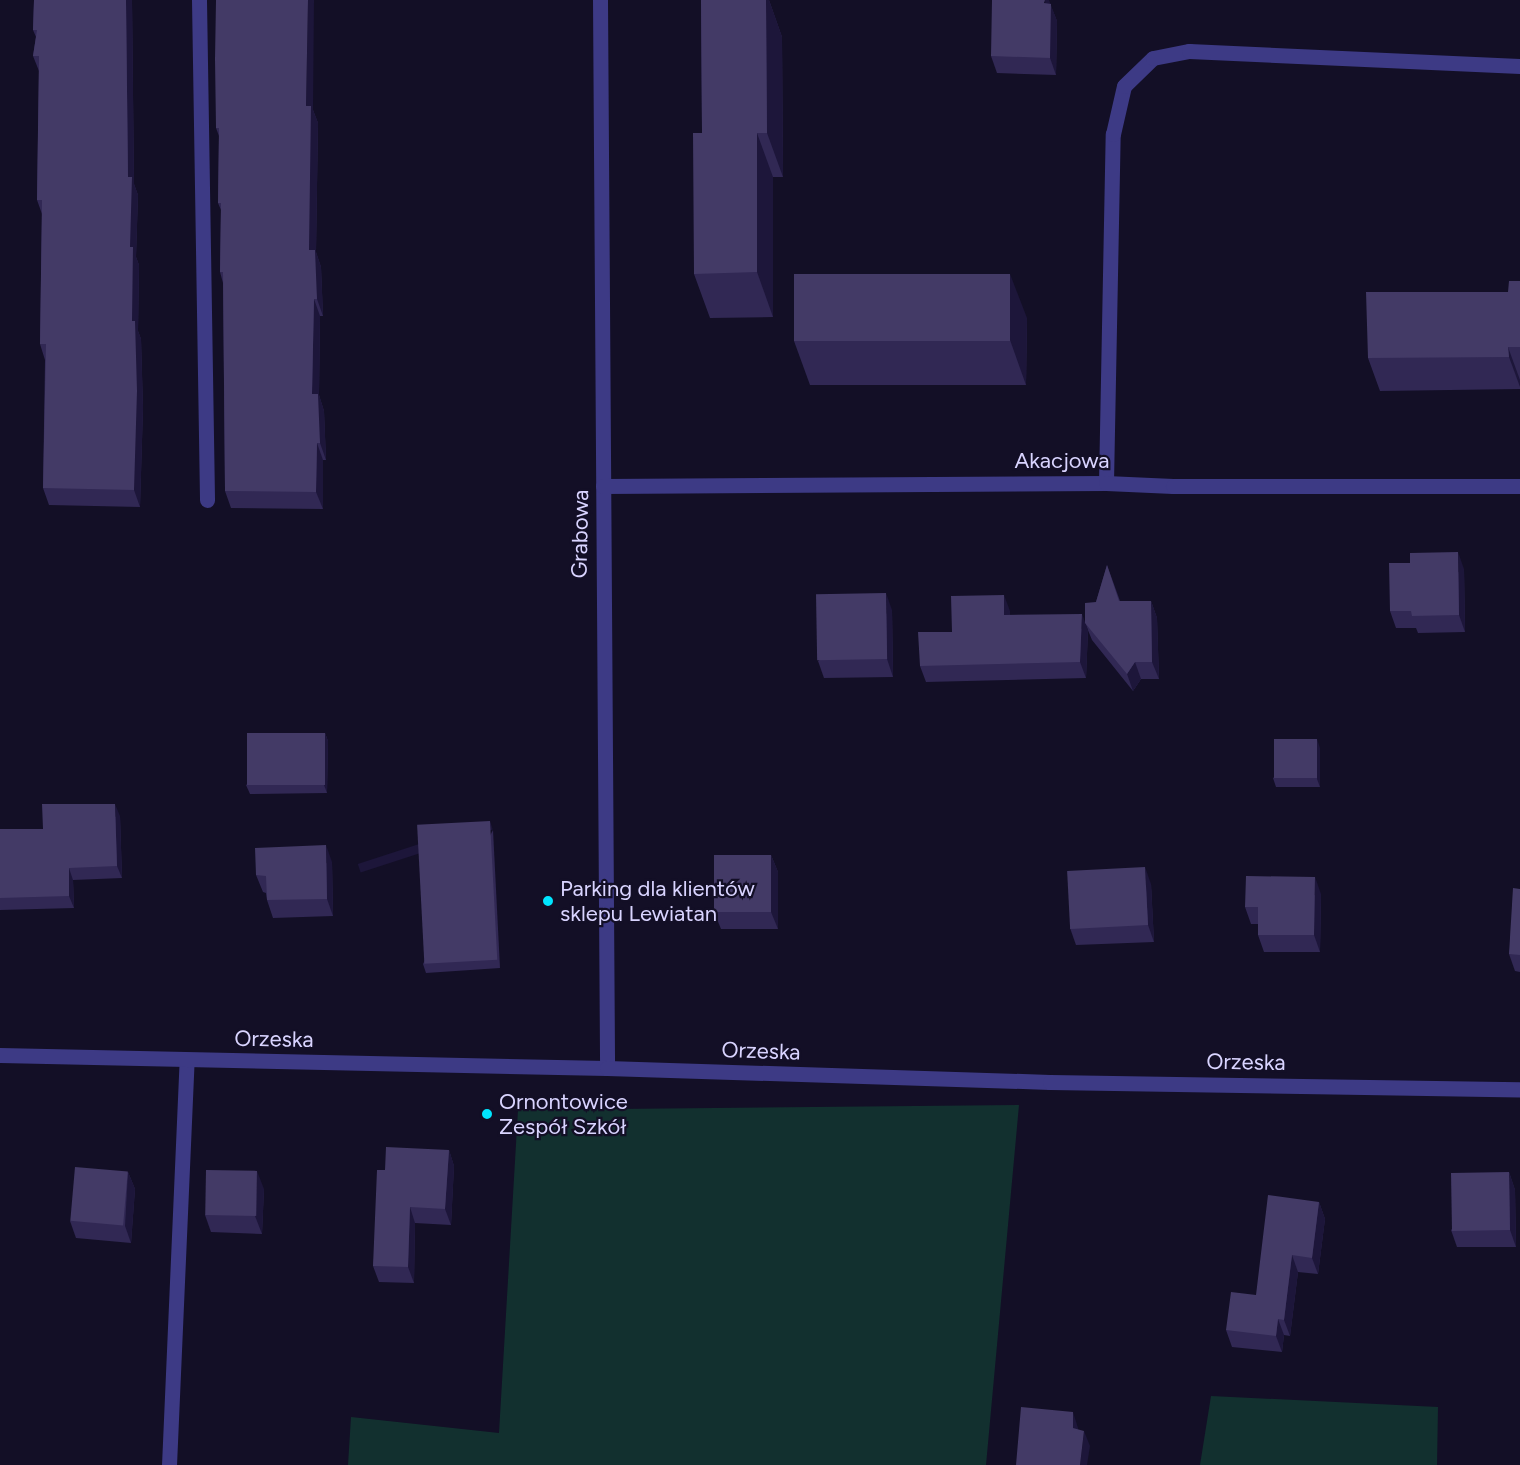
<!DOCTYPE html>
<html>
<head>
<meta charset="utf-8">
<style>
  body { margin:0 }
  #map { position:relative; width:1520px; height:1465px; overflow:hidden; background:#130f26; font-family:Figtree,sans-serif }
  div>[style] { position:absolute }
  .green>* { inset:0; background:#12302f }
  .service>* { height:15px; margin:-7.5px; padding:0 7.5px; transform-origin:7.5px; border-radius:7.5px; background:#3d3a85 }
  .minor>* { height:15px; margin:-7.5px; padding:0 7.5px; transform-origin:7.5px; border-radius:7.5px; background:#3d3a85 }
  .tertiary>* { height:15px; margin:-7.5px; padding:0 7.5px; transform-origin:7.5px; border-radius:7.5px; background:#3d3a85 }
  .wall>* { inset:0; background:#312854 }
  .shaded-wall>* { inset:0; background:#1d163a; transform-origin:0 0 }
  .building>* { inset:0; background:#433a66; transform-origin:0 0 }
  .dots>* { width:16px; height:16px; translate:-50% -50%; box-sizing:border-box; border:3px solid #130f26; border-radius:50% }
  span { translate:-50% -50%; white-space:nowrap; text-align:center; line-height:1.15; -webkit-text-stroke:4.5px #130f26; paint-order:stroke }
  .street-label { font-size:22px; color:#d9d4ff }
  .poi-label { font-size:22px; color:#d9d4ff }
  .left { translate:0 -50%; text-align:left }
</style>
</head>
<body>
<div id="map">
  <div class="green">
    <i style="clip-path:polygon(1019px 1105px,986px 1465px,348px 1465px,351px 1417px,499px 1433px,518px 1110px)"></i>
    <i style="clip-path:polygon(1211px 1396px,1438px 1407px,1437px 1465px,1200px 1465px)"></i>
  </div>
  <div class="service">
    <i style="left:1106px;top:483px;width:349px;rotate:-88.9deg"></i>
    <i style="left:1113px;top:134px;width:49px;rotate:-77.1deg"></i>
    <i style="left:1124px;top:86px;width:40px;rotate:-44deg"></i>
    <i style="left:1153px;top:58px;width:37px;rotate:-11deg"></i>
    <i style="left:1189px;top:51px;width:331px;rotate:2.6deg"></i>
    <i style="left:169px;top:1465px;width:405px;rotate:-87.5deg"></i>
  </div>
  <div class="minor">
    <i style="left:199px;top:0;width:500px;rotate:89.08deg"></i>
    <i style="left:600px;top:0;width:1068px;rotate:89.62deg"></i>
    <i style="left:603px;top:486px;width:503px;rotate:-0.34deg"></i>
    <i style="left:1106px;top:483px;width:67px;rotate:2.6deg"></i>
    <i style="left:1173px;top:486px;width:347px"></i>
  </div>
  <div class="tertiary">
    <i style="left:0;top:1055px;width:607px;rotate:1.23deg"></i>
    <i style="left:607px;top:1068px;width:443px;rotate:1.8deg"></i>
    <i style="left:1050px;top:1082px;width:470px;rotate:0.9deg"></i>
  </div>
  <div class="wall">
    <i style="clip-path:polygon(34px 0,132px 0,134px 184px,138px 195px,136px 257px,139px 265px,138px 331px,141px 339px,143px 408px,140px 507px,49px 505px,43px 488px,45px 360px,40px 344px,42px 214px,37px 200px,39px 71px,33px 56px,36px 37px,33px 30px)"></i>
    <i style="clip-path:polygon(701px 0,769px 0,782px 37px,783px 177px,773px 177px,773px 317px,710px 318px,694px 274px,702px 133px)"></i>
    <i style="clip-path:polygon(1050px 4px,1057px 21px,1056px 75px,997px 73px,991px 56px)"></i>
    <i style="clip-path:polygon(313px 110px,318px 123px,316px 252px,321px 267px,323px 316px,320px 316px,319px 395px,324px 411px,326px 460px,323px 460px,323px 509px,231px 508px,225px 491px,223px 283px,220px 272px,221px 210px,218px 203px,219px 136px,216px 128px)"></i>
    <i style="clip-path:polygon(1520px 281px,1520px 389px,1380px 391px,1368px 358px,1508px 292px)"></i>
    <i style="clip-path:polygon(1027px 318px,1026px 385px,810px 385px,794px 341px)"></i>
    <i style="clip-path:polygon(1107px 565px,1120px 601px,1151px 601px,1157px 618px,1159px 679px,1141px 679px,1133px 691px,1092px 640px,1085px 623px,1096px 602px)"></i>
    <i style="clip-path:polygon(1464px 569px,1465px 632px,1418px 633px,1416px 628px,1396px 628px,1390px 611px)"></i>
    <i style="clip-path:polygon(892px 610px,893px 677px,824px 678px,818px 661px)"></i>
    <i style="clip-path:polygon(1010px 611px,1010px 615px,1088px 630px,1086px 678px,926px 682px,920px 666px,952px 632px)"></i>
    <i style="clip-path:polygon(325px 733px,328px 741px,327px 793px,250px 794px,246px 785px)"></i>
    <i style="clip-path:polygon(1320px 748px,1320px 787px,1276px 787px,1273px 778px)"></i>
    <i style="clip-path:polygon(120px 816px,122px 878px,73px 880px,74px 908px,0 910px,0 829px,43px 829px)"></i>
    <i style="clip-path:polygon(493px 830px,500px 968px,426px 973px,423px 964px)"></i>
    <i style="clip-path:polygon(771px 855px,778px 872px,778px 929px,721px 929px,714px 912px)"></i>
    <i style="clip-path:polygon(332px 862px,333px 916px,273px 918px,267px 900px,266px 893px,263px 892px,256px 875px)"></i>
    <i style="clip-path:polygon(1151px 884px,1154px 942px,1076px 945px,1070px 928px)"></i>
    <i style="clip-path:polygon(1520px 889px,1520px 972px,1515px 971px,1509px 954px)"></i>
    <i style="clip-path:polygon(1321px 894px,1320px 952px,1264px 952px,1258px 935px,1258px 924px,1251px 924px,1245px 907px)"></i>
    <i style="clip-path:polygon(449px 1150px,454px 1166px,451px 1225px,415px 1223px,414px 1283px,379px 1282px,373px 1266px,385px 1170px)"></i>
    <i style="clip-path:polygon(128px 1172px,135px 1189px,131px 1243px,76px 1238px,70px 1221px)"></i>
    <i style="clip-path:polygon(1509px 1172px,1515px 1190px,1516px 1247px,1457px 1247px,1451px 1230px)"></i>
    <i style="clip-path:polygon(264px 1189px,262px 1234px,211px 1232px,205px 1215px)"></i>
    <i style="clip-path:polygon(1319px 1202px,1325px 1219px,1318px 1274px,1298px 1272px,1290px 1336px,1284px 1335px,1282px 1352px,1232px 1347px,1226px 1330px,1256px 1295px)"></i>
  </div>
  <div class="shaded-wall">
    <i style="clip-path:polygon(126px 0,132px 0,134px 184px,138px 195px,136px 257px,139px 265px,138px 331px,141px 339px,143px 408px,140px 507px,134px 490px,132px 321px,128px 177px)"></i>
    <i style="clip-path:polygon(308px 0,314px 0,313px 110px,318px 123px,316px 252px,321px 267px,323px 316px,317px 299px,309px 250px,306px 106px)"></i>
    <i style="clip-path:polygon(766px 0,769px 0,782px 37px,783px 177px,767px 133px)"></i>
    <i style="clip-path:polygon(1045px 0,1049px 0,1057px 21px,1056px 75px,1050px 58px)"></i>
    <i style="clip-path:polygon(757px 133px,773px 177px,773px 317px,757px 272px)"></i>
    <i style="clip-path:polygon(1010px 274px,1027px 318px,1026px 385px,1010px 340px)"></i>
    <i style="clip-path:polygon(314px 299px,320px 316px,319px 395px,324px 411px,326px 460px,320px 443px,312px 394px)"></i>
    <i style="clip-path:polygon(1508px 347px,1520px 380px,1520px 387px,1509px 357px)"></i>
    <i style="clip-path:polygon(317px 443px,323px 460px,323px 509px,316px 492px)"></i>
    <i style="clip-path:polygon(1458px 552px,1464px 569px,1465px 632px,1459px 615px)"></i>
    <i style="clip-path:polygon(886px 593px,892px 610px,893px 677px,887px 659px)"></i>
    <i style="clip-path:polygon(1004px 595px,1010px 611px,1010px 631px,1004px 615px)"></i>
    <i style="clip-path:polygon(1151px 601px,1157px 618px,1159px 679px,1152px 662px)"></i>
    <i style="clip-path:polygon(1082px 614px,1088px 630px,1086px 678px,1080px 662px)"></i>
    <i style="clip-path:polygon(1135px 662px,1141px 679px,1133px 691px,1127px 674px)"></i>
    <i style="clip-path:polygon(325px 733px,328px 741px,327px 793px,324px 785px)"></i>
    <i style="clip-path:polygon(1317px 739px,1320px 748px,1320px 787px,1317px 779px)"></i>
    <i style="clip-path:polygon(115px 804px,120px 816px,122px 878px,117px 866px)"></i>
    <i style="left:490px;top:821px;width:9px;height:139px;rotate:72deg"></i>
    <i style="clip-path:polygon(326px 845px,332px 862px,333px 916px,327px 899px)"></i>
    <i style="clip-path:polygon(771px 855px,778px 872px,778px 929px,771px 912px)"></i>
    <i style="clip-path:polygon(1145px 867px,1151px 884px,1154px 942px,1148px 925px)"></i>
    <i style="clip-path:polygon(69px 868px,73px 880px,74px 908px,69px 896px)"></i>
    <i style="clip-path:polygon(1315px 877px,1321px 894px,1320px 952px,1314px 935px)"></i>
    <i style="clip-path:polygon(449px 1150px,454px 1166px,451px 1225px,445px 1209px)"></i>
    <i style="clip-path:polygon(257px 1171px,264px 1189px,262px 1234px,255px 1216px)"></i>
    <i style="clip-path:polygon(128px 1172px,135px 1189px,131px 1243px,125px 1226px)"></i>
    <i style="clip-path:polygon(1509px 1172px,1515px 1190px,1516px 1247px,1510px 1230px)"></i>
    <i style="clip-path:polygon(1319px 1202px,1325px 1219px,1318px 1274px,1312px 1258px)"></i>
    <i style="clip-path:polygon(410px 1207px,415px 1223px,414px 1283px,408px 1267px)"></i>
    <i style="clip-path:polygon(1292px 1255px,1298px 1272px,1290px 1336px,1284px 1320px)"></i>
    <i style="clip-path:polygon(1278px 1319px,1284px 1335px,1282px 1352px,1276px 1336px)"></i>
    <i style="clip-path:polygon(1073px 1412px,1078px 1428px,1078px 1444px,1073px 1428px)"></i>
    <i style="clip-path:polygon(1084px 1431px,1090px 1446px,1087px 1465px,1080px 1465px)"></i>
  </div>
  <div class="building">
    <i style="clip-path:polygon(34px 0,126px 0,128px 177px,132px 177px,130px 247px,133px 247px,132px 321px,135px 321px,137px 391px,134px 490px,43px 488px,46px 344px,40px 344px,42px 200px,37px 200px,39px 56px,33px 56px,37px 30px,33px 30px)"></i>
    <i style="clip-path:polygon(216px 0,308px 0,306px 106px,311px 106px,309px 250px,315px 250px,317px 299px,314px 299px,312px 394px,318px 394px,320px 443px,317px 443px,316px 492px,225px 491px,223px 272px,220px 272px,221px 203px,218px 203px,219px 128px,216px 128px,215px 59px)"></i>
    <i style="clip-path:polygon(701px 0,766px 0,767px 133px,757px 133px,757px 272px,694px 274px,693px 133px,702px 133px)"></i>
    <i style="clip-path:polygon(992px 0,1045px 0,1044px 3px,1051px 4px,1050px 58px,991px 56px)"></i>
    <i style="left:794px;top:274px;width:216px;height:67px"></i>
    <i style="clip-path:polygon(1509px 281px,1520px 281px,1520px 347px,1508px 347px,1509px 357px,1368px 358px,1366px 292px,1508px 292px)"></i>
    <i style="clip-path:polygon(1458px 552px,1459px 615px,1412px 616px,1411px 611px,1390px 611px,1389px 563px,1410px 563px,1410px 553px)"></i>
    <i style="clip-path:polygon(1107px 565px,1119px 601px,1151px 601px,1152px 662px,1135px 662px,1127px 674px,1085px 623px,1085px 603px,1096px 602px)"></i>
    <i style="left:886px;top:593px;width:66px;height:70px;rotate:89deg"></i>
    <i style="clip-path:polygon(1004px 595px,1004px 615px,1082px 614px,1080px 662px,920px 666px,918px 632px,952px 632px,951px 596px)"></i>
    <i style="left:247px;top:733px;width:78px;height:52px"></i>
    <i style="left:1274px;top:739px;width:43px;height:39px"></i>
    <i style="clip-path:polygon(42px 804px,115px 804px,117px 866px,69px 868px,69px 896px,0 898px,0 829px,43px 829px)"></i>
    <i style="left:490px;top:821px;width:139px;height:73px;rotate:87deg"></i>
    <i style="clip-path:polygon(326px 845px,327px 899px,267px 900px,266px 876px,256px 875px,255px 848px)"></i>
    <i style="left:714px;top:855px;width:57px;height:57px"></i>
    <i style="left:1145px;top:867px;width:58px;height:78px;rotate:87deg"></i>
    <i style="clip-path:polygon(1246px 876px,1315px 877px,1314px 935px,1258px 935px,1258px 907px,1245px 907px)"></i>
    <i style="clip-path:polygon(1513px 888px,1520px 889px,1520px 955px,1509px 954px)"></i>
    <i style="clip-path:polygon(386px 1147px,449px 1150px,445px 1209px,410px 1207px,408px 1267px,373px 1266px,377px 1170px,385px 1170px)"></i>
    <i style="left:75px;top:1167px;width:53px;height:54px;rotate:5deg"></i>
    <i style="left:206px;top:1170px;width:51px;height:45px;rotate:1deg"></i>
    <i style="left:1509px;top:1172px;width:58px;height:58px;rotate:89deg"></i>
    <i style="clip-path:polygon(1268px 1195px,1319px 1202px,1312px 1258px,1292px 1255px,1284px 1320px,1278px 1319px,1276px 1336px,1226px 1330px,1231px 1292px,1256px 1295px)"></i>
    <i style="clip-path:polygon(1021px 1407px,1073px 1412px,1073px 1428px,1084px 1431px,1080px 1465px,1016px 1465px)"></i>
  </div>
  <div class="dots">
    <i style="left:548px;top:901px;background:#00e5ff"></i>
    <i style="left:487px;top:1114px;background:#00e5ff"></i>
  </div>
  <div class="street-label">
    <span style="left:1062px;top:461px">Akacjowa</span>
    <span style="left:580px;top:534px;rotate:-89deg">Grabowa</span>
    <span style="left:274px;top:1039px;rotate:1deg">Orzeska</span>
    <span style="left:761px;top:1051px;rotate:2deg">Orzeska</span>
    <span style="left:1246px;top:1062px;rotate:1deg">Orzeska</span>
  </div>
  <div class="poi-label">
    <span class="left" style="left:560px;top:901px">Parking dla klientów<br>sklepu Lewiatan</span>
    <span class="left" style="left:499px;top:1114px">Ornontowice<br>Zespół Szkół</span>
  </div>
</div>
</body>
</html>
